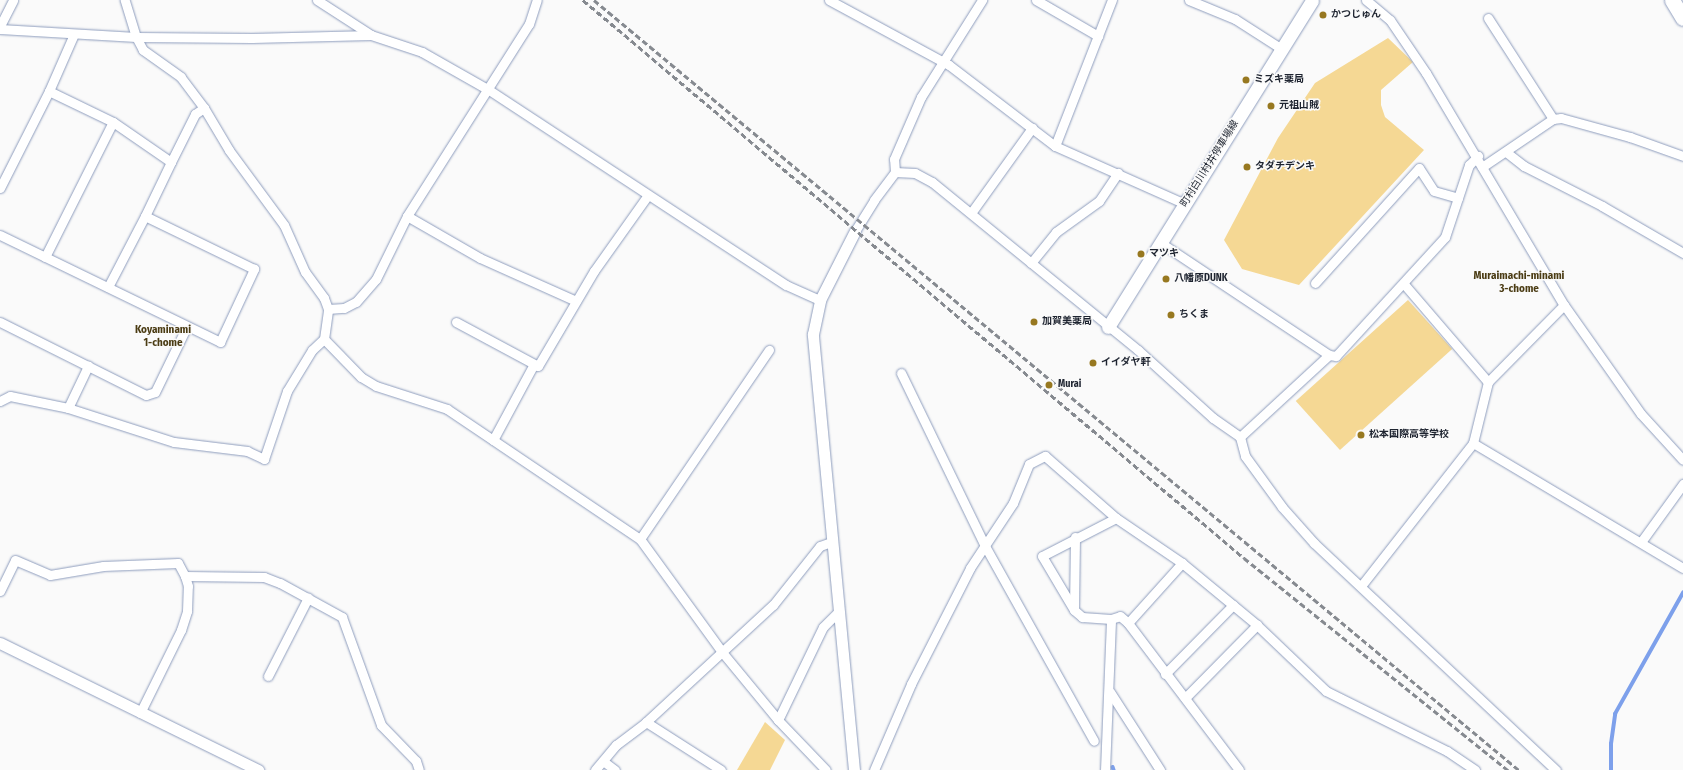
<!DOCTYPE html>
<html>
<head>
<meta charset="utf-8">
<style>
  body { margin:0 }
  #map { position:relative; width:1683px; height:770px; overflow:hidden; background:#fafafa; font-family:"Fira Sans Condensed","Noto Sans JP",sans-serif }
  div>[style] { position:absolute }
  .green>* { inset:0; background:#f5d894; transform-origin:0 0 }
  .stream>* { height:3.5px; margin:-1.75px; padding:0 1.75px; transform-origin:1.75px; border-radius:1.75px; background:#7da0eb }
  .roads { filter:drop-shadow(0 0 1px #8e9dbd) drop-shadow(0 0 1px #8e9dbd) }
  .minor>* { height:9px; margin:-4.5px; padding:0 4.5px; transform-origin:4.5px; border-radius:4.5px; background:#fff }
  .tertiary>* { height:11px; margin:-5.5px; padding:0 5.5px; transform-origin:5.5px; border-radius:5.5px; background:#fff }
  .secondary>* { height:13px; margin:-6.5px; padding:0 6.5px; transform-origin:6.5px; border-radius:6.5px; background:#fff }
  .trunk>* { height:15px; margin:-7.5px; padding:0 7.5px; transform-origin:7.5px; border-radius:7.5px; background:#fff }
  .rail>* { height:3px; margin-top:-1.5px; transform-origin:0; background:repeating-linear-gradient(90deg,#868a90 0 6px,transparent 0 9px) }
  .dots>* { width:11px; height:11px; translate:-50% -50%; box-sizing:border-box; border:2px solid #fafafa; border-radius:50% }
  span { translate:-50% -50%; white-space:nowrap; text-align:center; line-height:1.15; -webkit-text-stroke:3px #fafafa; paint-order:stroke }
  .poi-label { font-size:10px; color:#1e2430; font-weight:700 }
  .left { translate:0 -50%; text-align:left }
  .street-label { font-size:10px; color:#1e2430 }
  .neighbourhood-label { font-size:11px; color:#4b3c14; font-weight:700 }
</style>
</head>
<body>
<div id="map">
  <div class="green">
    <i style="clip-path:polygon(1388px 38px,1413px 62px,1381px 90px,1381px 105px,1385px 117px,1424px 150px,1299px 285px,1242px 269px,1224px 240px,1278px 138px,1315px 83px)"></i>
    <i style="left:1408px;top:300px;width:66px;height:151px;rotate:48deg"></i>
    <i style="clip-path:polygon(765px 722px,785px 740px,770px 770px,737px 770px)"></i>
  </div>
  <div class="stream">
    <i style="left:1113px;top:767px;width:3px;rotate:72deg"></i>
    <i style="left:1611px;top:770px;width:26px;rotate:-90deg"></i>
    <i style="left:1611px;top:744px;width:30px;rotate:-82deg"></i>
    <i style="left:1615px;top:714px;width:139px;rotate:-60.7deg"></i>
  </div>
  <div class="roads">
    <div class="minor">
      <i style="left:317px;top:0;width:64px;rotate:32.9deg"></i>
      <i style="left:371px;top:35px;width:54px;rotate:18.4deg"></i>
      <i style="left:422px;top:52px;width:77px;rotate:29.6deg"></i>
      <i style="left:489px;top:90px;width:355px;rotate:33.3deg"></i>
      <i style="left:786px;top:285px;width:37px;rotate:24deg"></i>
      <i style="left:829px;top:0;width:136px;rotate:28.4deg"></i>
      <i style="left:949px;top:65px;width:133px;rotate:37.4deg"></i>
      <i style="left:1055px;top:146px;width:142px;rotate:24deg"></i>
      <i style="left:1036px;top:0;width:72px;rotate:30.1deg"></i>
      <i style="left:1189px;top:0;width:50px;rotate:22.4deg"></i>
      <i style="left:1235px;top:19px;width:56px;rotate:32.6deg"></i>
      <i style="left:1366px;top:0;width:31px;rotate:40deg"></i>
      <i style="left:1390px;top:20px;width:64px;rotate:55.8deg"></i>
      <i style="left:1426px;top:73px;width:270px;rotate:59.3deg"></i>
      <i style="left:1564px;top:305px;width:133px;rotate:54.8deg"></i>
      <i style="left:1641px;top:414px;width:62px;rotate:47.6deg"></i>
      <i style="left:1488px;top:18px;width:120px;rotate:57.2deg"></i>
      <i style="left:0;top:26px;width:29px;rotate:-63deg"></i>
      <i style="left:0;top:29px;width:136px;rotate:3.4deg"></i>
      <i style="left:136px;top:37px;width:116px;rotate:0.5deg"></i>
      <i style="left:252px;top:38px;width:119px;rotate:-1.4deg"></i>
      <i style="left:1055px;top:146px;width:157px;rotate:-68.7deg"></i>
      <i style="left:1506px;top:152px;width:23px;rotate:38deg"></i>
      <i style="left:1524px;top:166px;width:88px;rotate:27.1deg"></i>
      <i style="left:1602px;top:206px;width:94px;rotate:30.1deg"></i>
      <i style="left:171px;top:162px;width:54px;rotate:-63.4deg"></i>
      <i style="left:195px;top:114px;width:11px;rotate:-34deg"></i>
      <i style="left:1482px;top:167px;width:86px;rotate:-34.1deg"></i>
      <i style="left:1553px;top:119px;width:8px;rotate:-7deg"></i>
      <i style="left:1561px;top:118px;width:72px;rotate:15.4deg"></i>
      <i style="left:1630px;top:137px;width:56px;rotate:19.7deg"></i>
      <i style="left:895px;top:172px;width:13px;rotate:-94deg"></i>
      <i style="left:894px;top:159px;width:68px;rotate:-66.5deg"></i>
      <i style="left:921px;top:97px;width:115px;rotate:-57.8deg"></i>
      <i style="left:0;top:188px;width:109px;rotate:-63.2deg"></i>
      <i style="left:49px;top:91px;width:62px;rotate:-66.3deg"></i>
      <i style="left:971px;top:213px;width:105px;rotate:-54.3deg"></i>
      <i style="left:407px;top:216px;width:84px;rotate:29.9deg"></i>
      <i style="left:480px;top:258px;width:105px;rotate:24.1deg"></i>
      <i style="left:855px;top:231px;width:36px;rotate:-58deg"></i>
      <i style="left:874px;top:200px;width:35px;rotate:-53deg"></i>
      <i style="left:895px;top:172px;width:20px;rotate:3deg"></i>
      <i style="left:915px;top:173px;width:19px;rotate:28deg"></i>
      <i style="left:932px;top:182px;width:266px;rotate:39.2deg"></i>
      <i style="left:1138px;top:350px;width:101px;rotate:42.2deg"></i>
      <i style="left:1213px;top:418px;width:33px;rotate:35deg"></i>
      <i style="left:1240px;top:437px;width:20px;rotate:75deg"></i>
      <i style="left:1245px;top:456px;width:63px;rotate:54deg"></i>
      <i style="left:1282px;top:507px;width:48px;rotate:48.4deg"></i>
      <i style="left:1314px;top:543px;width:332px;rotate:43.2deg"></i>
      <i style="left:0;top:235px;width:245px;rotate:25.9deg"></i>
      <i style="left:220px;top:342px;width:81px;rotate:-65deg"></i>
      <i style="left:254px;top:269px;width:121px;rotate:-154.1deg"></i>
      <i style="left:145px;top:216px;width:60px;rotate:-64.3deg"></i>
      <i style="left:171px;top:162px;width:70px;rotate:-145.4deg"></i>
      <i style="left:113px;top:122px;width:71px;rotate:-154.2deg"></i>
      <i style="left:1161px;top:243px;width:202px;rotate:33.7deg"></i>
      <i style="left:1329px;top:355px;width:7px;rotate:8deg"></i>
      <i style="left:1336px;top:356px;width:161px;rotate:-47.5deg"></i>
      <i style="left:1445px;top:237px;width:76px;rotate:-71.6deg"></i>
      <i style="left:1469px;top:165px;width:13px;rotate:-45deg"></i>
      <i style="left:45px;top:257px;width:151px;rotate:-63.3deg"></i>
      <i style="left:1031px;top:263px;width:40px;rotate:-51deg"></i>
      <i style="left:1056px;top:232px;width:53px;rotate:-35.8deg"></i>
      <i style="left:1099px;top:201px;width:34px;rotate:-56deg"></i>
      <i style="left:1315px;top:283px;width:155px;rotate:-47.9deg"></i>
      <i style="left:1419px;top:168px;width:27px;rotate:57deg"></i>
      <i style="left:1434px;top:191px;width:25px;rotate:16deg"></i>
      <i style="left:108px;top:287px;width:80px;rotate:-62.5deg"></i>
      <i style="left:328px;top:309px;width:16px;rotate:-4deg"></i>
      <i style="left:344px;top:308px;width:13px;rotate:-27deg"></i>
      <i style="left:356px;top:302px;width:30px;rotate:-49deg"></i>
      <i style="left:376px;top:279px;width:70px;rotate:-63.8deg"></i>
      <i style="left:407px;top:216px;width:227px;rotate:-57.6deg"></i>
      <i style="left:529px;top:24px;width:25px;rotate:-72deg"></i>
      <i style="left:0;top:322px;width:163px;rotate:26.6deg"></i>
      <i style="left:146px;top:395px;width:9px;rotate:-18deg"></i>
      <i style="left:155px;top:392px;width:73px;rotate:-64.1deg"></i>
      <i style="left:456px;top:322px;width:93px;rotate:28.2deg"></i>
      <i style="left:538px;top:366px;width:110px;rotate:-59.5deg"></i>
      <i style="left:594px;top:271px;width:93px;rotate:-54.6deg"></i>
      <i style="left:324px;top:339px;width:53px;rotate:45.8deg"></i>
      <i style="left:361px;top:377px;width:17px;rotate:31deg"></i>
      <i style="left:376px;top:386px;width:75px;rotate:17.9deg"></i>
      <i style="left:447px;top:409px;width:233px;rotate:34deg"></i>
      <i style="left:640px;top:539px;width:140px;rotate:54deg"></i>
      <i style="left:722px;top:652px;width:88px;rotate:50.5deg"></i>
      <i style="left:778px;top:720px;width:69px;rotate:46.2deg"></i>
      <i style="left:901px;top:373px;width:192px;rotate:64.1deg"></i>
      <i style="left:985px;top:546px;width:223px;rotate:60.8deg"></i>
      <i style="left:1488px;top:382px;width:108px;rotate:-45.4deg"></i>
      <i style="left:0;top:401px;width:11px;rotate:-27deg"></i>
      <i style="left:10px;top:396px;width:59px;rotate:11.7deg"></i>
      <i style="left:68px;top:408px;width:111px;rotate:17.8deg"></i>
      <i style="left:174px;top:442px;width:74px;rotate:7deg"></i>
      <i style="left:247px;top:451px;width:19px;rotate:25deg"></i>
      <i style="left:264px;top:459px;width:72px;rotate:-71.3deg"></i>
      <i style="left:287px;top:391px;width:48px;rotate:-58.6deg"></i>
      <i style="left:312px;top:350px;width:16px;rotate:-43deg"></i>
      <i style="left:324px;top:339px;width:30px;rotate:-82deg"></i>
      <i style="left:328px;top:309px;width:12px;rotate:-110deg"></i>
      <i style="left:324px;top:298px;width:32px;rotate:-126deg"></i>
      <i style="left:305px;top:272px;width:51px;rotate:-114.1deg"></i>
      <i style="left:284px;top:225px;width:93px;rotate:-126.3deg"></i>
      <i style="left:229px;top:150px;width:49px;rotate:-120.8deg"></i>
      <i style="left:204px;top:108px;width:39px;rotate:-127deg"></i>
      <i style="left:181px;top:77px;width:47px;rotate:-144.6deg"></i>
      <i style="left:143px;top:50px;width:15px;rotate:-118deg"></i>
      <i style="left:136px;top:37px;width:39px;rotate:-107deg"></i>
      <i style="left:68px;top:408px;width:47px;rotate:-64.5deg"></i>
      <i style="left:1240px;top:437px;width:121px;rotate:-42.7deg"></i>
      <i style="left:493px;top:440px;width:86px;rotate:-61.7deg"></i>
      <i style="left:1473px;top:443px;width:244px;rotate:30.8deg"></i>
      <i style="left:1116px;top:518px;width:83px;rotate:152.8deg"></i>
      <i style="left:1042px;top:556px;width:63px;rotate:59.3deg"></i>
      <i style="left:1074px;top:610px;width:11px;rotate:41deg"></i>
      <i style="left:1082px;top:617px;width:29px;rotate:4deg"></i>
      <i style="left:1111px;top:619px;width:9px;rotate:-18deg"></i>
      <i style="left:1120px;top:616px;width:11px;rotate:41deg"></i>
      <i style="left:1128px;top:623px;width:184px;rotate:52.9deg"></i>
      <i style="left:640px;top:539px;width:229px;rotate:-55.7deg"></i>
      <i style="left:1641px;top:542px;width:72px;rotate:-54.1deg"></i>
      <i style="left:1361px;top:586px;width:182px;rotate:-51.9deg"></i>
      <i style="left:1473px;top:443px;width:63px;rotate:-76.2deg"></i>
      <i style="left:1488px;top:382px;width:129px;rotate:-130.6deg"></i>
      <i style="left:0;top:591px;width:34px;rotate:-64deg"></i>
      <i style="left:15px;top:560px;width:38px;rotate:23deg"></i>
      <i style="left:50px;top:575px;width:54px;rotate:-9.6deg"></i>
      <i style="left:103px;top:566px;width:75px;rotate:-2.3deg"></i>
      <i style="left:178px;top:563px;width:15px;rotate:62deg"></i>
      <i style="left:185px;top:576px;width:79px;rotate:0.7deg"></i>
      <i style="left:264px;top:577px;width:17px;rotate:21deg"></i>
      <i style="left:280px;top:583px;width:71px;rotate:28.7deg"></i>
      <i style="left:342px;top:617px;width:115px;rotate:70.1deg"></i>
      <i style="left:381px;top:725px;width:50px;rotate:45.8deg"></i>
      <i style="left:416px;top:761px;width:9px;rotate:72deg"></i>
      <i style="left:1074px;top:609px;width:72px;rotate:-89.2deg"></i>
      <i style="left:1128px;top:623px;width:81px;rotate:-48deg"></i>
      <i style="left:1165px;top:674px;width:97px;rotate:-45.4deg"></i>
      <i style="left:268px;top:676px;width:88px;rotate:-62.9deg"></i>
      <i style="left:1110px;top:692px;width:93px;rotate:57.3deg"></i>
      <i style="left:1185px;top:698px;width:103px;rotate:-45.4deg"></i>
      <i style="left:140px;top:713px;width:93px;rotate:-63.7deg"></i>
      <i style="left:181px;top:630px;width:20px;rotate:-72deg"></i>
      <i style="left:187px;top:611px;width:25px;rotate:-88deg"></i>
      <i style="left:188px;top:586px;width:10px;rotate:-107deg"></i>
      <i style="left:778px;top:720px;width:103px;rotate:-64.2deg"></i>
      <i style="left:823px;top:627px;width:21px;rotate:-45deg"></i>
      <i style="left:646px;top:722px;width:89px;rotate:32.6deg"></i>
      <i style="left:603px;top:761px;width:15px;rotate:37deg"></i>
      <i style="left:595px;top:770px;width:33px;rotate:-50deg"></i>
      <i style="left:616px;top:745px;width:38px;rotate:-37deg"></i>
      <i style="left:646px;top:722px;width:173px;rotate:-42.7deg"></i>
      <i style="left:773px;top:605px;width:75px;rotate:-51.5deg"></i>
      <i style="left:820px;top:546px;width:12px;rotate:-20deg"></i>
      <i style="left:874px;top:770px;width:94px;rotate:-66.7deg"></i>
      <i style="left:911px;top:684px;width:130px;rotate:-63deg"></i>
      <i style="left:970px;top:568px;width:78px;rotate:-56.5deg"></i>
      <i style="left:1013px;top:503px;width:42px;rotate:-67.7deg"></i>
      <i style="left:1029px;top:464px;width:18px;rotate:-27deg"></i>
      <i style="left:1045px;top:456px;width:94px;rotate:41.1deg"></i>
      <i style="left:1116px;top:518px;width:80px;rotate:34.3deg"></i>
      <i style="left:1182px;top:563px;width:97px;rotate:39.6deg"></i>
      <i style="left:1257px;top:625px;width:95px;rotate:43.7deg"></i>
      <i style="left:1326px;top:691px;width:135px;rotate:26.4deg"></i>
      <i style="left:1447px;top:751px;width:34px;rotate:34deg"></i>
      <i style="left:1105px;top:770px;width:151px;rotate:-87.7deg"></i>
    </div>
    <div class="tertiary">
      <i style="left:0;top:643px;width:288px;rotate:26.2deg"></i>
      <i style="left:854px;top:770px;width:438px;rotate:-95.4deg"></i>
      <i style="left:813px;top:334px;width:35px;rotate:-78deg"></i>
      <i style="left:820px;top:300px;width:77px;rotate:-63.1deg"></i>
    </div>
    <div class="secondary">
      <i style="left:1108px;top:327px;width:385px;rotate:-58deg"></i>
    </div>
    <div class="trunk">
      <i style="left:1672px;top:0;width:21px;rotate:59deg"></i>
    </div>
  </div>
  <div class="rail">
    <i style="left:583px;top:0;width:865px;rotate:40.17deg"></i>
    <i style="left:1244px;top:558px;width:339px;rotate:38.8deg"></i>
    <i style="left:594px;top:0;width:1204px;rotate:39.78deg"></i>
  </div>
  <div class="dots">
    <i style="left:1323px;top:15px;background:#977820"></i>
    <i style="left:1246px;top:80px;background:#977820"></i>
    <i style="left:1271px;top:106px;background:#977820"></i>
    <i style="left:1247px;top:167px;background:#977820"></i>
    <i style="left:1141px;top:254px;background:#977820"></i>
    <i style="left:1166px;top:279px;background:#977820"></i>
    <i style="left:1171px;top:315px;background:#977820"></i>
    <i style="left:1034px;top:322px;background:#977820"></i>
    <i style="left:1093px;top:363px;background:#977820"></i>
    <i style="left:1049px;top:385px;background:#977820"></i>
    <i style="left:1361px;top:435px;background:#977820"></i>
  </div>
  <div class="poi-label">
    <span class="left" style="left:1331px;top:15px">かつじゅん</span>
    <span class="left" style="left:1254px;top:80px">ミズキ薬局</span>
    <span class="left" style="left:1279px;top:106px">元祖山賊</span>
    <span class="left" style="left:1255px;top:167px">タダチデンキ</span>
    <span class="left" style="left:1149px;top:254px">マツキ</span>
    <span class="left" style="left:1174px;top:279px">八幡原DUNK</span>
    <span class="left" style="left:1179px;top:315px">ちくま</span>
    <span class="left" style="left:1042px;top:322px">加賀美薬局</span>
    <span class="left" style="left:1101px;top:363px">イイダヤ軒</span>
    <span class="left" style="left:1058px;top:385px">Murai</span>
    <span class="left" style="left:1369px;top:435px">松本国際高等学校</span>
  </div>
  <div class="street-label">
    <span style="left:1210px;top:164px;rotate:-58deg">町村白川村井停車場線</span>
  </div>
  <div class="neighbourhood-label">
    <span style="left:1519px;top:283px">Muraimachi-minami<br>3-chome</span>
    <span style="left:163px;top:337px">Koyaminami<br>1-chome</span>
  </div>
</div>
</body>
</html>
